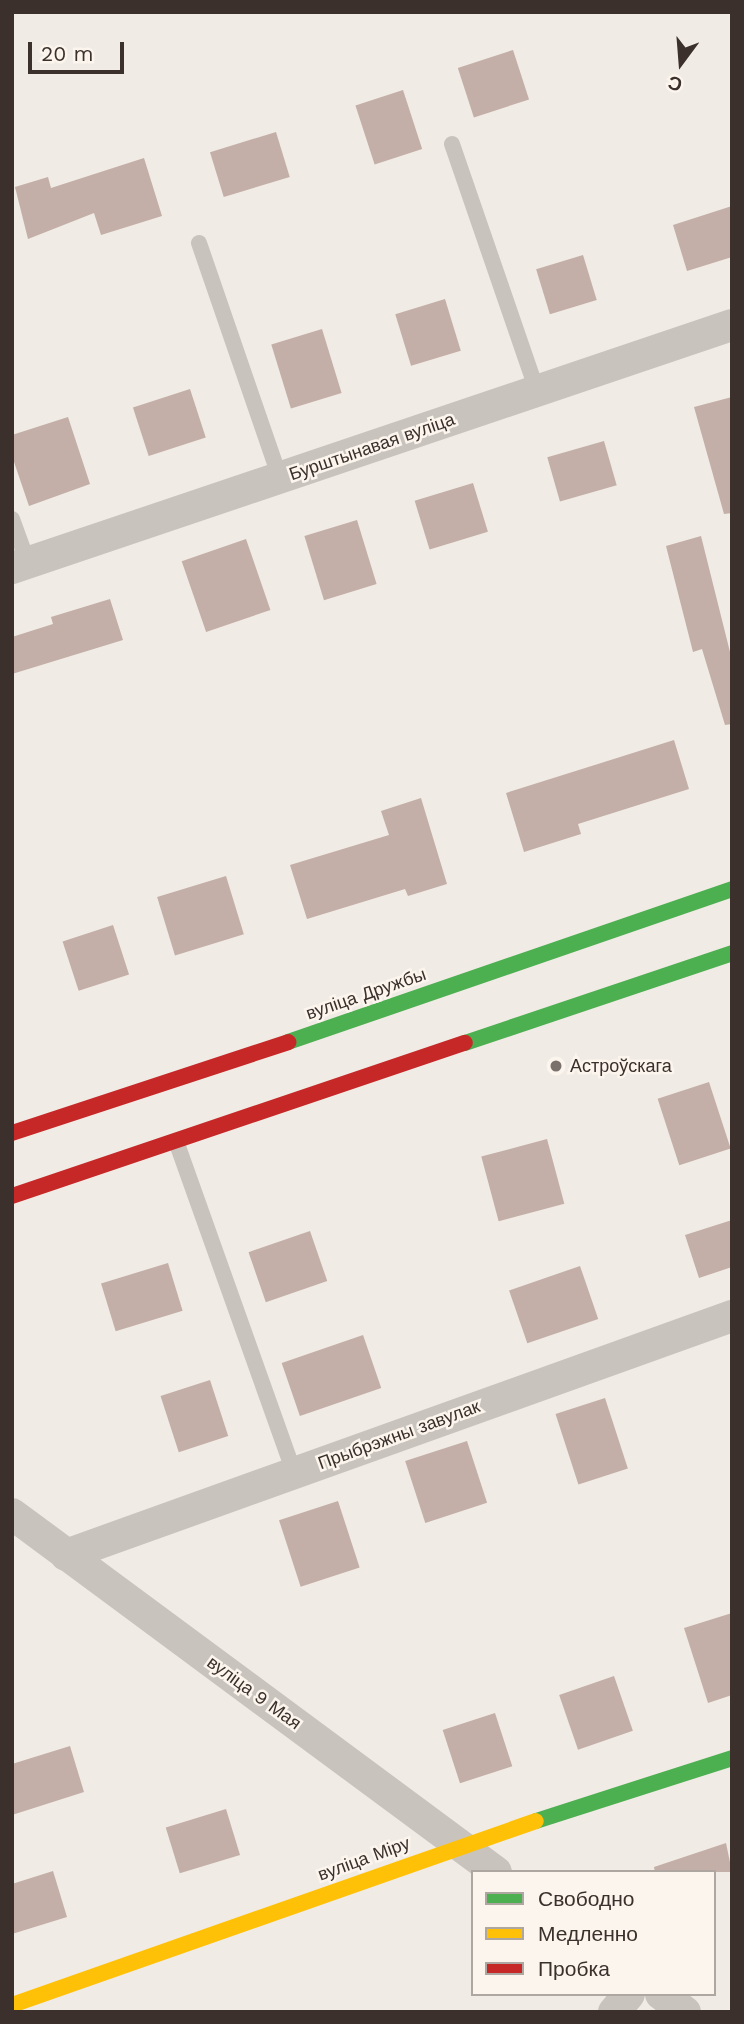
<!DOCTYPE html>
<html>
<head>
<meta charset="utf-8">
<style>
  body { margin:0 }
  #map { position:relative; width:744px; height:2024px; overflow:hidden; background:#f0ebe5; font-family:"Work Sans",sans-serif }
  div>[style] { position:absolute }
  .building>* { inset:0; background:#c3afa7; transform-origin:0 0 }
  .lane>* { height:16px; margin:-8px; padding:0 8px; transform-origin:8px; border-radius:8px; background:#c9c3be }
  .street>* { height:32px; margin:-16px; padding:0 16px; transform-origin:16px; border-radius:16px; background:#c9c3be }
  .fast>* { height:16px; margin:-8px; padding:0 8px; transform-origin:8px; border-radius:8px; background:#4caf50 }
  .slow>* { height:16px; margin:-8px; padding:0 8px; transform-origin:8px; border-radius:8px; background:#ffc107 }
  .jam>* { height:16px; margin:-8px; padding:0 8px; transform-origin:8px; border-radius:8px; background:#c62828 }
  .dots>* { width:19px; height:19px; translate:-50% -50%; box-sizing:border-box; border:4px solid #fbf5ee; border-radius:50% }
  span { translate:-50% -50%; white-space:nowrap; text-align:center; line-height:1.15; -webkit-text-stroke:5px #fbf5ee; paint-order:stroke }
  .street-label { font-size:18px; color:#3b302b }
  .poi-label { font-size:18px; color:#3b302b }
  .left { translate:0 -50%; text-align:left }
  .frame { position:absolute; inset:0; border:14px solid #3b302b; pointer-events:none }
  .legend { position:absolute; left:471px; top:1870px; width:245px; height:126px; box-sizing:border-box; background:#fbf5ee; border:2px solid #aea6a0; margin:0; padding:9px 12px; list-style:none; font-size:21px; color:#3b302b }
  .legend li { display:flex; align-items:center; gap:14px; height:35px }
  .legend b { width:35px; border:2px solid #aea6a0 }
  .north { position:absolute; left:646px; top:28px; width:70px; height:70px; -webkit-text-stroke:5px #fbf5ee; paint-order:stroke; rotate:196deg; font-size:19px; font-weight:700; line-height:28px; text-align:center; color:#3b302b }
  .north::after { content:''; display:block; margin:auto; width:24px; height:32px; background:#3b302b; clip-path:polygon(50% 0,100% 100%,50% 72%,0 100%) }
  .scale { position:absolute; left:28px; top:42px; width:96px; height:32px; box-sizing:border-box; border:4px solid #3b302b; border-top:0; padding-left:9px; font-size:21px; line-height:24px; white-space:nowrap; color:#3b302b; -webkit-text-stroke:5px #fbf5ee; paint-order:stroke }
</style>
</head>
<body>
<div id="map">
  <div class="building">
    <i style="left:513px;top:50px;width:52px;height:58px;rotate:72deg"></i>
    <i style="left:403px;top:90px;width:62px;height:50px;rotate:72deg"></i>
    <i style="left:276px;top:132px;width:47px;height:69px;rotate:73deg"></i>
    <i style="clip-path:polygon(144px 158px,162px 216px,101px 235px,94px 213px,28px 239px,15px 187px,48px 177px,51px 188px)"></i>
    <i style="clip-path:polygon(732px 206px,732px 257px,687px 271px,673px 225px)"></i>
    <i style="left:583px;top:255px;width:47px;height:49px;rotate:73deg"></i>
    <i style="left:445px;top:299px;width:54px;height:52px;rotate:73deg"></i>
    <i style="left:322px;top:329px;width:67px;height:53px;rotate:73deg"></i>
    <i style="left:190px;top:389px;width:51px;height:60px;rotate:72deg"></i>
    <i style="clip-path:polygon(732px 397px,732px 513px,724px 514px,694px 407px)"></i>
    <i style="clip-path:polygon(68px 417px,90px 484px,29px 506px,12px 456px,12px 435px)"></i>
    <i style="left:604px;top:441px;width:46px;height:59px;rotate:74deg"></i>
    <i style="left:473px;top:483px;width:51px;height:61px;rotate:73deg"></i>
    <i style="left:357px;top:520px;width:67px;height:55px;rotate:73deg"></i>
    <i style="clip-path:polygon(701px 536px,732px 660px,732px 724px,725px 725px,702px 649px,693px 652px,666px 546px)"></i>
    <i style="left:246px;top:539px;width:75px;height:68px;rotate:71deg"></i>
    <i style="clip-path:polygon(110px 599px,123px 640px,12px 674px,12px 637px,53px 624px,51px 617px)"></i>
    <i style="clip-path:polygon(674px 740px,689px 789px,578px 824px,581px 834px,524px 852px,506px 793px)"></i>
    <i style="clip-path:polygon(421px 798px,447px 884px,408px 896px,405px 889px,307px 919px,290px 865px,389px 835px,381px 811px)"></i>
    <i style="left:226px;top:876px;width:61px;height:72px;rotate:73deg"></i>
    <i style="left:113px;top:925px;width:52px;height:53px;rotate:72deg"></i>
    <i style="left:709px;top:1082px;width:70px;height:54px;rotate:72deg"></i>
    <i style="left:547px;top:1139px;width:67px;height:68px;rotate:75deg"></i>
    <i style="clip-path:polygon(732px 1220px,732px 1267px,699px 1278px,685px 1235px)"></i>
    <i style="left:310px;top:1231px;width:53px;height:65px;rotate:71deg"></i>
    <i style="left:168px;top:1263px;width:50px;height:70px;rotate:73deg"></i>
    <i style="left:580px;top:1266px;width:56px;height:75px;rotate:71deg"></i>
    <i style="left:363px;top:1335px;width:56px;height:86px;rotate:71deg"></i>
    <i style="left:210px;top:1380px;width:59px;height:52px;rotate:72deg"></i>
    <i style="left:605px;top:1398px;width:74px;height:52px;rotate:72deg"></i>
    <i style="left:467px;top:1441px;width:65px;height:65px;rotate:72deg"></i>
    <i style="left:338px;top:1501px;width:70px;height:62px;rotate:72deg"></i>
    <i style="clip-path:polygon(732px 1613px,732px 1695px,708px 1703px,684px 1628px)"></i>
    <i style="left:614px;top:1676px;width:58px;height:58px;rotate:71deg"></i>
    <i style="left:495px;top:1713px;width:56px;height:55px;rotate:72deg"></i>
    <i style="clip-path:polygon(70px 1746px,84px 1792px,12px 1815px,12px 1764px)"></i>
    <i style="left:226px;top:1809px;width:48px;height:63px;rotate:73deg"></i>
    <i style="clip-path:polygon(726px 1843px,732px 1872px,655px 1872px,654px 1867px)"></i>
    <i style="clip-path:polygon(53px 1871px,67px 1917px,12px 1934px,12px 1884px)"></i>
  </div>
  <div class="lane">
    <i style="left:452px;top:144px;width:261px;rotate:71deg"></i>
    <i style="left:199px;top:243px;width:249px;rotate:71deg"></i>
    <i style="left:12px;top:519px;width:47px;rotate:70deg"></i>
    <i style="left:176px;top:1141px;width:352px;rotate:70.4deg"></i>
  </div>
  <div class="street">
    <i style="left:12px;top:568px;width:760px;rotate:-18.65deg"></i>
    <i style="left:12px;top:1514px;width:602px;rotate:36.49deg"></i>
    <i style="left:66px;top:1555px;width:708px;rotate:-19.74deg"></i>
    <i style="left:661px;top:1994px;width:30px;rotate:37deg"></i>
    <i style="left:614px;top:2012px;width:23px;rotate:-50deg"></i>
  </div>
  <div class="fast">
    <i style="left:288px;top:1042px;width:470px;rotate:-19deg"></i>
    <i style="left:465px;top:1043px;width:282px;rotate:-18.6deg"></i>
    <i style="left:536px;top:1821px;width:206px;rotate:-17.8deg"></i>
  </div>
  <div class="slow">
    <i style="left:12px;top:2005px;width:555px;rotate:-19.35deg"></i>
  </div>
  <div class="jam">
    <i style="left:12px;top:1133px;width:291px;rotate:-18.2deg"></i>
    <i style="left:12px;top:1196px;width:478px;rotate:-18.7deg"></i>
  </div>
  <div class="dots">
    <i style="left:556px;top:1066px;background:#7a716c"></i>
  </div>
  <div class="street-label">
    <span style="left:372px;top:447px;rotate:-19deg">Бурштынавая вуліца</span>
    <span style="left:366px;top:994px;rotate:-19deg">вуліца Дружбы</span>
    <span style="left:399px;top:1435px;rotate:-20deg">Прыбрэжны завулак</span>
    <span style="left:254px;top:1693px;rotate:36deg">вуліца 9 Мая</span>
    <span style="left:364px;top:1859px;rotate:-20deg">вуліца Міру</span>
  </div>
  <div class="poi-label">
    <span class="left" style="left:570px;top:1066px">Астроўскага</span>
  </div>
  <div class="frame"></div>
  <ul class="legend">
  <li><b style="height:9px;background:#4caf50"></b>Свободно</li>
  <li><b style="height:9px;background:#ffc107"></b>Медленно</li>
  <li><b style="height:9px;background:#c62828"></b>Пробка</li>
  </ul>
  <div class="north">С</div>
  <div class="scale">20 m</div>
</div>
</body>
</html>
